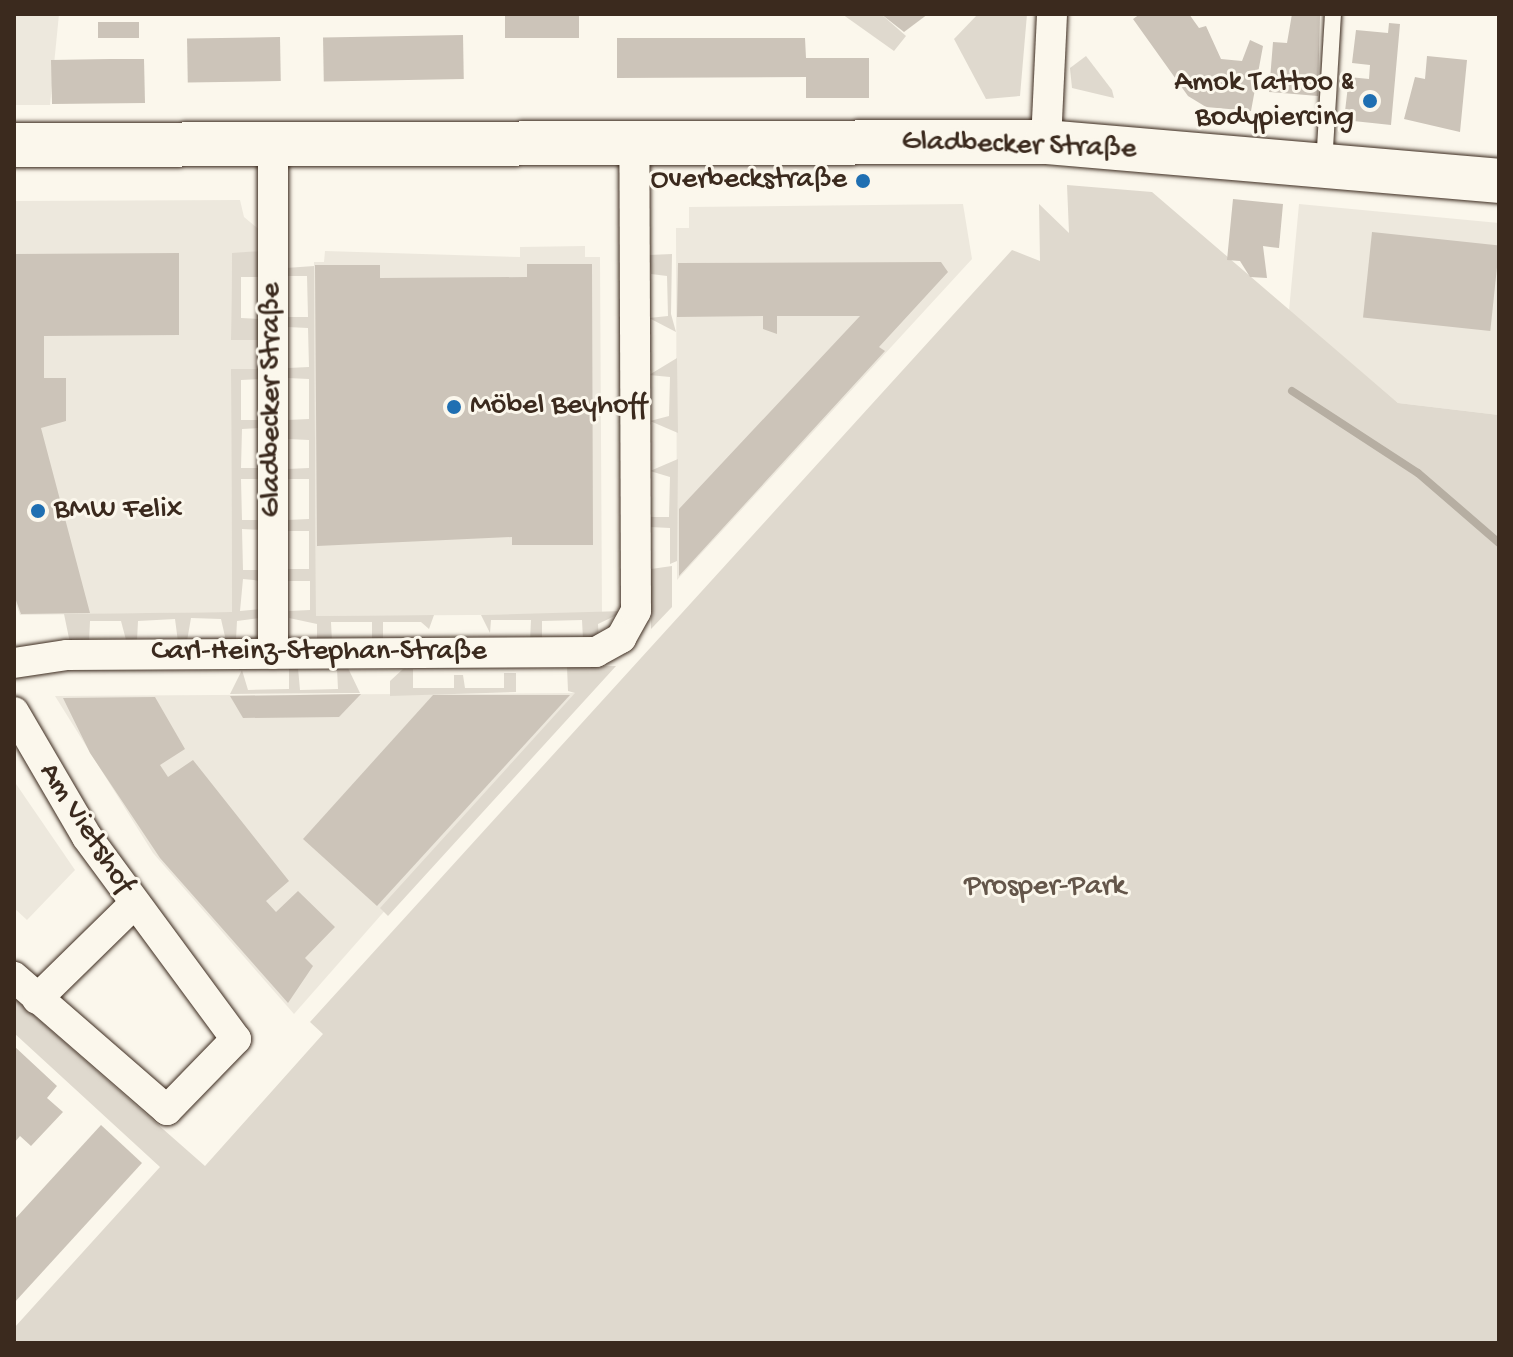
<!DOCTYPE html>
<html>
<head>
<meta charset="utf-8">
<style>
  body { margin:0 }
  #map { position:relative; width:1513px; height:1357px; overflow:hidden; background:#fbf7ec; font-family:"Gochi Hand",sans-serif }
  div>[style] { position:absolute }
  .built>* { inset:0; background:#ede8dd }
  .green>* { inset:0; background:#dfd9ce }
  .stream>* { height:8px; margin:-4px; padding:0 4px; transform-origin:4px; border-radius:4px; background:#b6aea2 }
  .building>* { inset:0; background:#ccc4b9; transform-origin:0 0 }
  .roads { filter:drop-shadow(0 0 2px #3b2a1e) drop-shadow(0 0 2px #3b2a1e) }
  .service>* { height:16px; margin:-8px; padding:0 8px; transform-origin:8px; border-radius:8px; background:#fbf7ec }
  .minor>* { height:30px; margin:-15px; padding:0 15px; transform-origin:15px; border-radius:15px; background:#fbf7ec }
  .secondary>* { height:44px; margin:-22px; padding:0 22px; transform-origin:22px; border-radius:22px; background:#fbf7ec }
  .dots>* { width:22px; height:22px; translate:-50% -50%; box-sizing:border-box; border:4px solid #fbf7ec; border-radius:50% }
  span { translate:-50% -50%; white-space:nowrap; text-align:center; line-height:1.15; -webkit-text-stroke:6px #fbf7ec; paint-order:stroke }
  .poi-label { font-size:30px; color:#3b2a1e }
  .right { translate:-100% -50%; text-align:right }
  .left { translate:0 -50%; text-align:left }
  .street-label { font-size:30px; color:#3b2a1e }
  .park-label { font-size:30px; color:#64564a }
  .frame { position:absolute; inset:0; border:16px solid #3b2a1e; pointer-events:none }
</style>
</head>
<body>
<div id="map">
  <div class="built">
    <i style="clip-path:polygon(14px 14px,59px 14px,50px 105px,14px 105px)"></i>
    <i style="clip-path:polygon(240px 200px,244px 217px,261px 231px,260px 251px,232px 254px,231px 340px,262px 340px,261px 369px,231px 369px,232px 612px,20px 615px,14px 599px,14px 201px)"></i>
    <i style="clip-path:polygon(963px 204px,972px 259px,677px 580px,676px 228px,689px 228px,689px 207px)"></i>
    <i style="clip-path:polygon(1299px 204px,1499px 223px,1499px 415px,1398px 403px,1289px 311px)"></i>
    <i style="clip-path:polygon(585px 246px,585px 257px,600px 257px,602px 614px,316px 616px,314px 262px,324px 262px,325px 251px,520px 257px,520px 247px)"></i>
    <i style="clip-path:polygon(576px 693px,294px 1014px,153px 853px,55px 696px)"></i>
    <i style="clip-path:polygon(14px 781px,75px 870px,27px 920px,14px 908px)"></i>
  </div>
  <div class="green">
    <i style="clip-path:polygon(842px 14px,881px 14px,906px 36px,894px 51px)"></i>
    <i style="clip-path:polygon(978px 14px,1027px 14px,1020px 96px,986px 99px,954px 39px)"></i>
    <i style="clip-path:polygon(1086px 56px,1112px 90px,1114px 98px,1072px 88px,1070px 68px)"></i>
    <i style="clip-path:polygon(1067px 185px,1152px 192px,1398px 403px,1499px 415px,1499px 1343px,14px 1343px,14px 1328px,160px 1167px,14px 1033px,14px 998px,205px 1166px,323px 1034px,310px 1022px,1012px 250px,1040px 261px,1039px 204px,1069px 233px)"></i>
    <i style="clip-path:polygon(260px 251px,260px 277px,241px 277px,241px 318px,260px 319px,262px 340px,231px 340px,232px 253px)"></i>
    <i style="clip-path:polygon(672px 254px,671px 314px,676px 332px,649px 318px,668px 316px,667px 276px,651px 274px,649px 255px)"></i>
    <i style="clip-path:polygon(314px 266px,316px 616px,434px 615px,429px 629px,421px 622px,383px 622px,383px 639px,372px 639px,372px 622px,331px 622px,332px 642px,317px 639px,317px 624px,289px 618px,289px 611px,310px 610px,310px 581px,288px 581px,288px 569px,309px 569px,309px 531px,288px 531px,287px 520px,309px 519px,309px 479px,288px 479px,287px 469px,309px 468px,309px 440px,288px 439px,287px 420px,309px 419px,309px 379px,287px 378px,288px 368px,309px 367px,308px 328px,287px 327px,287px 317px,308px 317px,307px 276px,286px 276px,286px 268px)"></i>
    <i style="clip-path:polygon(677px 358px,678px 433px,650px 421px,669px 416px,670px 377px,649px 375px)"></i>
    <i style="clip-path:polygon(231px 369px,261px 369px,261px 379px,241px 380px,241px 420px,260px 420px,260px 428px,242px 429px,241px 468px,261px 468px,262px 479px,241px 479px,242px 520px,262px 520px,262px 530px,242px 529px,243px 570px,262px 570px,262px 581px,243px 579px,240px 611px,263px 609px,260px 618px,237px 621px,236px 640px,226px 641px,221px 619px,191px 618px,187px 641px,178px 642px,175px 619px,138px 621px,137px 641px,126px 640px,121px 621px,90px 621px,89px 643px,70px 643px,64px 614px,232px 612px)"></i>
    <i style="clip-path:polygon(678px 459px,677px 561px,670px 564px,670px 528px,650px 527px,650px 517px,669px 517px,670px 477px,650px 471px)"></i>
    <i style="clip-path:polygon(672px 566px,672px 607px,651px 629px,651px 569px)"></i>
    <i style="clip-path:polygon(625px 611px,598px 624px,599px 640px,583px 640px,582px 620px,542px 621px,542px 640px,530px 641px,531px 620px,491px 620px,490px 633px,481px 615px)"></i>
    <i style="clip-path:polygon(616px 666px,388px 916px,380px 908px,575px 693px,568px 691px,567px 667px)"></i>
    <i style="clip-path:polygon(298px 668px,300px 690px,338px 689px,337px 669px,348px 668px,360px 693px,230px 694px,242px 670px,248px 690px,289px 689px,289px 669px)"></i>
    <i style="clip-path:polygon(403px 669px,413px 669px,413px 688px,454px 688px,454px 675px,463px 675px,465px 688px,504px 688px,504px 673px,516px 673px,516px 692px,390px 696px,390px 681px)"></i>
  </div>
  <div class="stream">
    <i style="left:1292px;top:391px;width:150px;rotate:33.1deg"></i>
    <i style="left:1418px;top:473px;width:107px;rotate:40.8deg"></i>
  </div>
  <div class="building">
    <i style="left:505px;top:14px;width:74px;height:24px"></i>
    <i style="clip-path:polygon(881px 14px,928px 14px,904px 32px)"></i>
    <i style="clip-path:polygon(1140px 14px,1189px 14px,1199px 28px,1206px 26px,1221px 59px,1242px 61px,1250px 40px,1263px 46px,1251px 111px,1206px 107px,1188px 96px,1133px 19px)"></i>
    <i style="clip-path:polygon(1292px 14px,1320px 14px,1318px 96px,1269px 92px,1273px 42px,1287px 43px)"></i>
    <i style="left:139px;top:22px;width:16px;height:41px;rotate:90deg"></i>
    <i style="clip-path:polygon(1389px 23px,1400px 24px,1391px 125px,1344px 120px,1349px 77px,1369px 79px,1370px 65px,1352px 63px,1356px 30px,1388px 33px)"></i>
    <i style="left:463px;top:35px;width:44px;height:140px;rotate:89deg"></i>
    <i style="left:280px;top:37px;width:44px;height:93px;rotate:89deg"></i>
    <i style="clip-path:polygon(617px 38px,805px 38px,806px 58px,869px 58px,869px 98px,806px 98px,806px 77px,617px 78px)"></i>
    <i style="clip-path:polygon(1427px 56px,1467px 60px,1460px 132px,1404px 119px,1415px 77px,1425px 79px)"></i>
    <i style="clip-path:polygon(110px 59px,144px 59px,145px 103px,52px 104px,51px 60px)"></i>
    <i style="clip-path:polygon(1233px 199px,1283px 204px,1279px 248px,1263px 246px,1267px 278px,1250px 277px,1240px 261px,1227px 260px)"></i>
    <i style="left:1372px;top:232px;width:128px;height:86px;rotate:6deg"></i>
    <i style="clip-path:polygon(179px 253px,179px 335px,44px 336px,44px 378px,66px 378px,66px 421px,41px 428px,90px 613px,21px 614px,14px 595px,14px 254px)"></i>
    <i style="clip-path:polygon(941px 262px,948px 272px,879px 347px,885px 351px,679px 576px,679px 509px,860px 316px,777px 316px,777px 334px,763px 329px,763px 316px,677px 317px,678px 263px)"></i>
    <i style="clip-path:polygon(527px 264px,592px 264px,593px 545px,512px 545px,512px 537px,317px 546px,315px 265px,380px 265px,380px 278px,527px 277px)"></i>
    <i style="clip-path:polygon(361px 694px,339px 717px,243px 718px,230px 696px)"></i>
    <i style="clip-path:polygon(433px 695px,570px 695px,377px 906px,303px 839px)"></i>
    <i style="clip-path:polygon(155px 697px,185px 749px,160px 765px,168px 777px,193px 760px,289px 881px,266px 901px,276px 912px,298px 891px,335px 927px,305px 958px,313px 966px,288px 1003px,160px 858px,90px 753px,63px 698px)"></i>
    <i style="clip-path:polygon(14px 1046px,57px 1086px,47px 1098px,63px 1112px,31px 1146px,20px 1136px,14px 1143px)"></i>
    <i style="clip-path:polygon(101px 1125px,142px 1163px,14px 1303px,14px 1220px)"></i>
  </div>
  <div class="roads">
    <div class="service">
      <i style="left:1324px;top:165px;width:151px;rotate:-86.6deg"></i>
    </div>
    <div class="minor">
      <i style="left:1046px;top:142px;width:128px;rotate:-87.3deg"></i>
      <i style="left:273px;top:147px;width:507px;rotate:90deg"></i>
      <i style="left:14px;top:663px;width:54px;rotate:-8.6deg"></i>
      <i style="left:67px;top:655px;width:529px;rotate:-0.32deg"></i>
      <i style="left:596px;top:652px;width:29px;rotate:-29deg"></i>
      <i style="left:621px;top:638px;width:31px;rotate:-61deg"></i>
      <i style="left:636px;top:611px;width:467px;rotate:-90.2deg"></i>
      <i style="left:14px;top:712px;width:145px;rotate:59.7deg"></i>
      <i style="left:87px;top:837px;width:251px;rotate:53.6deg"></i>
      <i style="left:236px;top:1039px;width:99px;rotate:134.2deg"></i>
      <i style="left:167px;top:1110px;width:203px;rotate:-139deg"></i>
      <i style="left:37px;top:999px;width:134px;rotate:-44.4deg"></i>
    </div>
    <div class="secondary">
      <i style="left:14px;top:145px;width:1032px;rotate:-0.17deg"></i>
      <i style="left:1046px;top:142px;width:455px;rotate:4.9deg"></i>
    </div>
  </div>
  <div class="dots">
    <i style="left:1370px;top:101px;background:#1f6fb2"></i>
    <i style="left:863px;top:181px;background:#1f6fb2"></i>
    <i style="left:454px;top:407px;background:#1f6fb2"></i>
    <i style="left:38px;top:511px;background:#1f6fb2"></i>
  </div>
  <div class="poi-label">
    <span class="right" style="left:1354px;top:101px">Amok Tattoo &amp;<br>Bodypiercing</span>
    <span class="right" style="left:847px;top:181px">Overbeckstraße</span>
    <span class="left" style="left:470px;top:407px">Möbel Beyhoff</span>
    <span class="left" style="left:54px;top:511px">BMW Felix</span>
  </div>
  <div class="street-label">
    <span style="left:1019px;top:147px;rotate:2deg">Gladbecker Straße</span>
    <span style="left:273px;top:400px;rotate:-90deg">Gladbecker Straße</span>
    <span style="left:319px;top:653px">Carl-Heinz-Stephan-Straße</span>
    <span style="left:85px;top:829px;rotate:57deg">Am Vietshof</span>
  </div>
  <div class="park-label">
    <span style="left:1045px;top:888px">Prosper-Park</span>
  </div>
  <div class="frame"></div>
</div>
</body>
</html>
